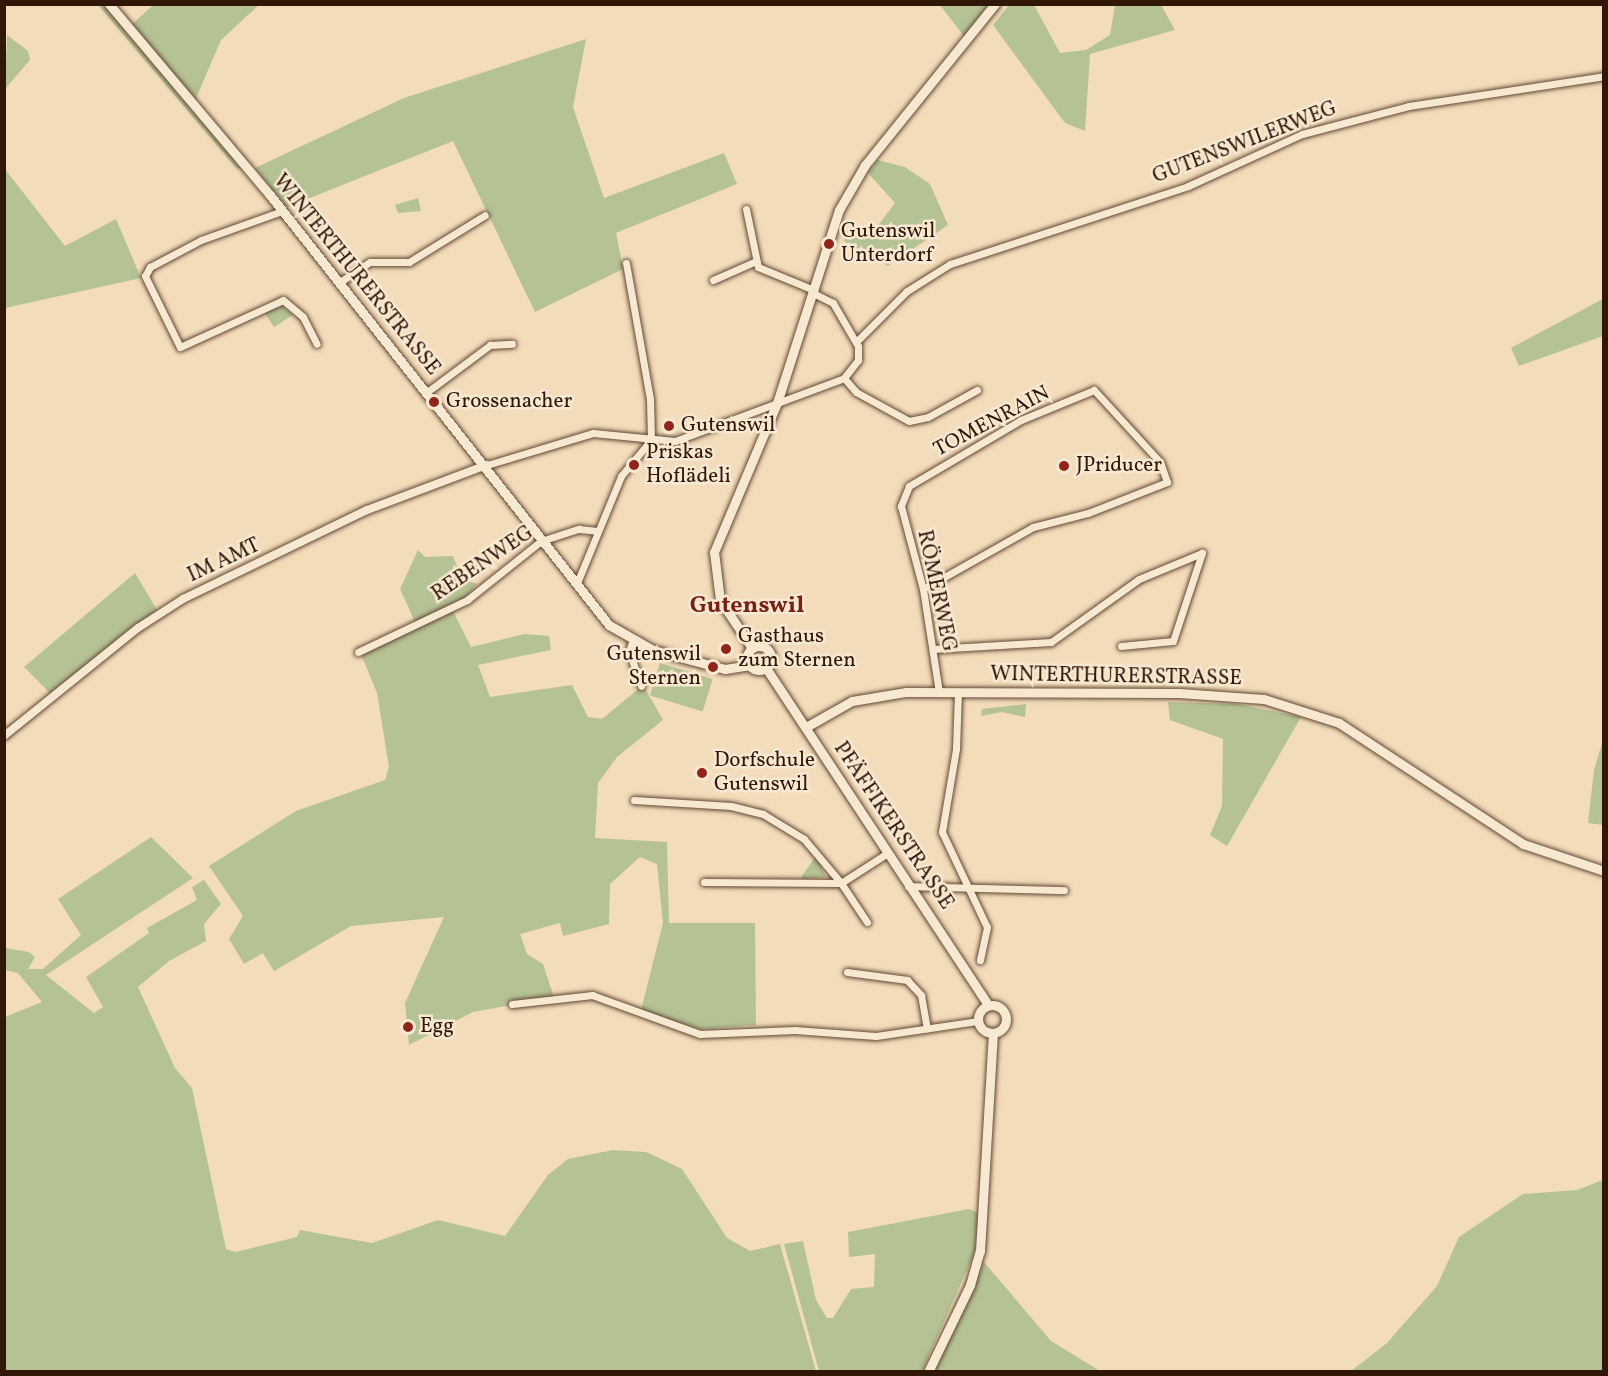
<!DOCTYPE html>
<html>
<head>
<meta charset="utf-8">
<style>
  body { margin:0 }
  #map { position:relative; width:1608px; height:1376px; overflow:hidden; background:#f3dcb9; font-family:Vollkorn,serif }
  div>[style] { position:absolute }
  .green>* { inset:0; background:#b5c293; transform-origin:0 0 }
  .roads { filter:drop-shadow(0 0 2px #614834) drop-shadow(0 0 2px #614834) }
  .minor>* { height:7px; margin:-3.5px; padding:0 3.5px; transform-origin:3.5px; border-radius:3.5px; background:#f7e8d2 }
  .tertiary>* { height:8px; margin:-4px; padding:0 4px; transform-origin:4px; border-radius:4px; background:#f7e8d2 }
  .secondary>* { height:9px; margin:-4.5px; padding:0 4.5px; transform-origin:4.5px; border-radius:4.5px; background:#f7e8d2 }
  .secondary>.ring { margin:-4.5px; padding:0; box-sizing:content-box; background:none; border:9px solid #f7e8d2; border-radius:50% }
  .dots>* { width:16px; height:16px; translate:-50% -50%; box-sizing:border-box; border:3px solid #f7e8d2; border-radius:50% }
  span { translate:-50% -50%; white-space:nowrap; text-align:center; line-height:1.15; -webkit-text-stroke:5px #f7e8d2; paint-order:stroke }
  .street-label { font-size:21px; color:#301708 }
  .poi-label { font-size:21px; color:#301708 }
  .left { translate:0 -50%; text-align:left }
  .right { translate:-100% -50%; text-align:right }
  .quarter-label { font-size:24px; color:#7a1f14; font-weight:700 }
  .frame { position:absolute; inset:0; border:6px solid #301708; pointer-events:none }
</style>
</head>
<body>
<div id="map">
  <div class="green">
    <i style="clip-path:polygon(98px 5px,109px 5px,129px 27px,153px 5px,259px 5px,221px 40px,194px 103px,246px 166px,237px 169px)"></i>
    <i style="clip-path:polygon(940px 5px,990px 5px,966px 39px)"></i>
    <i style="clip-path:polygon(1009px 5px,1034px 5px,1060px 53px,1086px 50px,1110px 35px,1115px 5px,1161px 5px,1175px 30px,1090px 54px,1085px 131px,1065px 123px,993px 25px)"></i>
    <i style="clip-path:polygon(7px 35px,28px 51px,30px 60px,5px 89px)"></i>
    <i style="clip-path:polygon(586px 39px,573px 107px,604px 198px,724px 153px,737px 184px,616px 233px,623px 269px,535px 312px,453px 141px,287px 207px,255px 168px,404px 98px)"></i>
    <i style="clip-path:polygon(878px 160px,905px 167px,930px 184px,948px 225px,888px 266px,844px 241px,848px 230px,870px 236px,895px 203px,868px 173px)"></i>
    <i style="clip-path:polygon(4px 168px,65px 246px,116px 219px,141px 278px,5px 308px)"></i>
    <i style="clip-path:polygon(418px 198px,421px 211px,398px 213px,395px 205px)"></i>
    <i style="clip-path:polygon(1603px 299px,1603px 336px,1519px 366px,1511px 348px)"></i>
    <i style="clip-path:polygon(281px 306px,293px 315px,274px 327px,264px 312px)"></i>
    <i style="clip-path:polygon(418px 550px,425px 557px,453px 556px,462px 579px,477px 584px,453px 611px,471px 647px,525px 634px,549px 636px,551px 650px,478px 665px,490px 697px,572px 685px,588px 717px,602px 719px,643px 685px,663px 720px,617px 757px,598px 783px,595px 838px,667px 842px,669px 923px,755px 923px,756px 1025px,701px 1029px,640px 1014px,663px 923px,657px 864px,640px 857px,610px 884px,609px 924px,563px 936px,560px 923px,520px 934px,527px 954px,543px 964px,554px 997px,473px 1012px,409px 1045px,405px 1003px,444px 917px,351px 926px,274px 971px,263px 953px,244px 964px,229px 939px,243px 916px,209px 866px,296px 811px,385px 780px,389px 767px,377px 693px,361px 654px,415px 622px,400px 589px)"></i>
    <i style="clip-path:polygon(135px 573px,157px 610px,50px 693px,24px 667px)"></i>
    <i style="left:660px;top:663px;width:55px;height:34px;rotate:17deg"></i>
    <i style="clip-path:polygon(1168px 702px,1237px 704px,1301px 717px,1227px 846px,1210px 835px,1222px 806px,1223px 739px,1170px 720px)"></i>
    <i style="clip-path:polygon(1026px 704px,1025px 717px,1002px 712px,981px 716px,982px 709px)"></i>
    <i style="clip-path:polygon(1603px 740px,1603px 825px,1588px 823px,1594px 770px)"></i>
    <i style="clip-path:polygon(151px 837px,193px 878px,46px 975px,94px 1013px,103px 1007px,86px 977px,149px 933px,147px 928px,197px 900px,192px 887px,204px 880px,221px 904px,204px 924px,206px 941px,169px 961px,138px 987px,175px 1068px,192px 1088px,226px 1249px,235px 1252px,297px 1237px,300px 1230px,372px 1243px,438px 1220px,505px 1236px,548px 1175px,568px 1159px,613px 1150px,646px 1152px,682px 1169px,727px 1238px,750px 1251px,780px 1244px,816px 1371px,5px 1371px,5px 1017px,42px 1002px,18px 973px,5px 970px,5px 948px,29px 952px,35px 957px,28px 969px,43px 969px,81px 935px,58px 899px)"></i>
    <i style="clip-path:polygon(816px 856px,826px 877px,802px 879px,802px 876px)"></i>
    <i style="clip-path:polygon(1603px 1180px,1603px 1371px,1351px 1371px,1387px 1343px,1437px 1286px,1459px 1237px,1523px 1194px,1577px 1190px)"></i>
    <i style="clip-path:polygon(969px 1209px,979px 1213px,975px 1252px,922px 1371px,819px 1371px,784px 1244px,803px 1241px,816px 1300px,827px 1318px,833px 1318px,851px 1289px,874px 1287px,875px 1254px,849px 1257px,848px 1232px)"></i>
    <i style="clip-path:polygon(984px 1262px,1051px 1341px,1100px 1371px,934px 1371px)"></i>
  </div>
  <div class="roads">
    <div class="minor">
      <i style="left:746px;top:209px;width:59px;rotate:78.3deg"></i>
      <i style="left:758px;top:267px;width:61px;rotate:22.3deg"></i>
      <i style="left:282px;top:211px;width:86px;rotate:160.3deg"></i>
      <i style="left:201px;top:240px;width:58px;rotate:152.1deg"></i>
      <i style="left:150px;top:267px;width:10px;rotate:119deg"></i>
      <i style="left:145px;top:276px;width:79px;rotate:63.8deg"></i>
      <i style="left:180px;top:347px;width:113px;rotate:-24.5deg"></i>
      <i style="left:283px;top:300px;width:26px;rotate:40deg"></i>
      <i style="left:303px;top:317px;width:30px;rotate:63deg"></i>
      <i style="left:626px;top:263px;width:138px;rotate:80deg"></i>
      <i style="left:650px;top:399px;width:41px;rotate:88.6deg"></i>
      <i style="left:713px;top:280px;width:45px;rotate:-23.7deg"></i>
      <i style="left:340px;top:282px;width:36px;rotate:-34deg"></i>
      <i style="left:370px;top:262px;width:39px"></i>
      <i style="left:409px;top:262px;width:89px;rotate:-31.7deg"></i>
      <i style="left:856px;top:342px;width:72px;rotate:-45deg"></i>
      <i style="left:907px;top:291px;width:51px;rotate:-32.1deg"></i>
      <i style="left:950px;top:264px;width:250px;rotate:-18.1deg"></i>
      <i style="left:1188px;top:186px;width:125px;rotate:-24.5deg"></i>
      <i style="left:1302px;top:134px;width:111px;rotate:-14.7deg"></i>
      <i style="left:1409px;top:106px;width:197px;rotate:-8.7deg"></i>
      <i style="left:844px;top:378px;width:18px;rotate:49deg"></i>
      <i style="left:856px;top:392px;width:60px;rotate:28.7deg"></i>
      <i style="left:909px;top:421px;width:19px;rotate:-12deg"></i>
      <i style="left:928px;top:417px;width:56px;rotate:-28.9deg"></i>
      <i style="left:427px;top:392px;width:79px;rotate:-36.7deg"></i>
      <i style="left:490px;top:345px;width:22px;rotate:-3deg"></i>
      <i style="left:487px;top:465px;width:111px;rotate:-16.8deg"></i>
      <i style="left:593px;top:433px;width:82px;rotate:5.6deg"></i>
      <i style="left:675px;top:441px;width:180px;rotate:-20.4deg"></i>
      <i style="left:844px;top:378px;width:23px;rotate:-52deg"></i>
      <i style="left:858px;top:360px;width:14px;rotate:-90deg"></i>
      <i style="left:858px;top:346px;width:50px;rotate:-120.2deg"></i>
      <i style="left:833px;top:303px;width:22px;rotate:-153deg"></i>
      <i style="left:577px;top:583px;width:116px;rotate:-67.6deg"></i>
      <i style="left:621px;top:476px;width:47px;rotate:-50.2deg"></i>
      <i style="left:923px;top:589px;width:126px;rotate:-29.4deg"></i>
      <i style="left:1033px;top:527px;width:57px;rotate:-14.3deg"></i>
      <i style="left:1088px;top:513px;width:85px;rotate:-21.4deg"></i>
      <i style="left:1167px;top:482px;width:21px;rotate:-109deg"></i>
      <i style="left:1160px;top:462px;width:98px;rotate:-132.5deg"></i>
      <i style="left:1094px;top:390px;width:79px;rotate:157.7deg"></i>
      <i style="left:1021px;top:420px;width:130px;rotate:149.5deg"></i>
      <i style="left:909px;top:486px;width:22px;rotate:112deg"></i>
      <i style="left:901px;top:506px;width:86px;rotate:75.2deg"></i>
      <i style="left:923px;top:589px;width:104px;rotate:81.2deg"></i>
      <i style="left:632px;top:642px;width:9px;rotate:108deg"></i>
      <i style="left:629px;top:651px;width:37px;rotate:71deg"></i>
      <i style="left:1121px;top:646px;width:52px;rotate:-5.5deg"></i>
      <i style="left:1173px;top:641px;width:93px;rotate:-71.8deg"></i>
      <i style="left:933px;top:649px;width:118px;rotate:-3.4deg"></i>
      <i style="left:1051px;top:642px;width:108px;rotate:-35.6deg"></i>
      <i style="left:1139px;top:579px;width:68px;rotate:-22.4deg"></i>
      <i style="left:358px;top:652px;width:121px;rotate:-25.5deg"></i>
      <i style="left:467px;top:600px;width:95px;rotate:-38.6deg"></i>
      <i style="left:541px;top:541px;width:40px;rotate:-18deg"></i>
      <i style="left:579px;top:529px;width:18px;rotate:6deg"></i>
      <i style="left:958px;top:692px;width:57px;rotate:92deg"></i>
      <i style="left:956px;top:749px;width:84px;rotate:99.6deg"></i>
      <i style="left:942px;top:832px;width:105px;rotate:64.7deg"></i>
      <i style="left:987px;top:927px;width:34px;rotate:102deg"></i>
      <i style="left:634px;top:800px;width:97px;rotate:3.5deg"></i>
      <i style="left:731px;top:806px;width:33px;rotate:14deg"></i>
      <i style="left:763px;top:814px;width:48px;rotate:31.4deg"></i>
      <i style="left:804px;top:839px;width:57px;rotate:49.9deg"></i>
      <i style="left:841px;top:883px;width:54px;rotate:-32.8deg"></i>
      <i style="left:704px;top:882px;width:137px;rotate:0.4deg"></i>
      <i style="left:841px;top:883px;width:47px;rotate:56.3deg"></i>
      <i style="left:908px;top:886px;width:156px;rotate:1.5deg"></i>
      <i style="left:847px;top:972px;width:61px;rotate:7.6deg"></i>
      <i style="left:907px;top:980px;width:21px;rotate:47deg"></i>
      <i style="left:921px;top:995px;width:34px;rotate:80deg"></i>
      <i style="left:512px;top:1004px;width:81px;rotate:-6.4deg"></i>
      <i style="left:592px;top:995px;width:115px;rotate:19.9deg"></i>
      <i style="left:700px;top:1034px;width:95px;rotate:-2.4deg"></i>
      <i style="left:795px;top:1030px;width:81px;rotate:4.2deg"></i>
      <i style="left:876px;top:1036px;width:102px;rotate:-8.4deg"></i>
    </div>
    <div class="tertiary">
      <i style="left:4px;top:736px;width:172px;rotate:-38.9deg"></i>
      <i style="left:138px;top:628px;width:54px;rotate:-32.8deg"></i>
      <i style="left:183px;top:599px;width:204px;rotate:-25.8deg"></i>
      <i style="left:367px;top:510px;width:128px;rotate:-20.6deg"></i>
    </div>
    <div class="secondary">
      <i style="left:109px;top:4px;width:250px;rotate:49.9deg"></i>
      <i style="left:270px;top:195px;width:548px;rotate:51.75deg"></i>
      <i style="left:609px;top:625px;width:51px;rotate:29.6deg"></i>
      <i style="left:653px;top:650px;width:74px;rotate:14.8deg"></i>
      <i style="left:725px;top:669px;width:24px;rotate:-9deg"></i>
      <i class="ring" style="left:747px;top:646px;width:15px;height:15px"></i>
      <i style="left:752px;top:648px;width:58px;rotate:-123.7deg"></i>
      <i style="left:720px;top:600px;width:48px;rotate:-97.1deg"></i>
      <i style="left:714px;top:552px;width:162px;rotate:-67.1deg"></i>
      <i style="left:777px;top:403px;width:203px;rotate:-72.2deg"></i>
      <i style="left:839px;top:210px;width:52px;rotate:-60deg"></i>
      <i style="left:865px;top:165px;width:207px;rotate:-51.1deg"></i>
      <i style="left:766px;top:668px;width:404px;rotate:56.6deg"></i>
      <i style="left:806px;top:727px;width:53px;rotate:-29.5deg"></i>
      <i style="left:852px;top:701px;width:55px;rotate:-9.5deg"></i>
      <i style="left:906px;top:692px;width:273px;rotate:0.2deg"></i>
      <i style="left:1179px;top:693px;width:85px;rotate:4deg"></i>
      <i style="left:1264px;top:699px;width:79px;rotate:17.7deg"></i>
      <i style="left:1339px;top:723px;width:220px;rotate:33.3deg"></i>
      <i style="left:1523px;top:844px;width:85px;rotate:18.4deg"></i>
      <i class="ring" style="left:978px;top:1005px;width:19px;height:19px"></i>
      <i style="left:928px;top:1372px;width:97px;rotate:-64.2deg"></i>
      <i style="left:970px;top:1285px;width:35px;rotate:-74deg"></i>
      <i style="left:980px;top:1251px;width:218px;rotate:-86.6deg"></i>
    </div>
  </div>
  <div class="dots">
    <i style="left:829px;top:244px;background:#8f2418"></i>
    <i style="left:434px;top:402px;background:#8f2418"></i>
    <i style="left:669px;top:426px;background:#8f2418"></i>
    <i style="left:634px;top:465px;background:#8f2418"></i>
    <i style="left:1064px;top:466px;background:#8f2418"></i>
    <i style="left:726px;top:649px;background:#8f2418"></i>
    <i style="left:713px;top:667px;background:#8f2418"></i>
    <i style="left:702px;top:773px;background:#8f2418"></i>
    <i style="left:408px;top:1027px;background:#8f2418"></i>
  </div>
  <div class="street-label">
    <span style="left:1245px;top:143px;rotate:-21deg">GUTENSWILERWEG</span>
    <span style="left:356px;top:275px;rotate:51deg">WINTERTHURERSTRASSE</span>
    <span style="left:992px;top:422px;rotate:-28deg">TOMENRAIN</span>
    <span style="left:224px;top:561px;rotate:-25deg">IM AMT</span>
    <span style="left:483px;top:564px;rotate:-34deg">REBENWEG</span>
    <span style="left:936px;top:591px;rotate:78deg">RÖMERWEG</span>
    <span style="left:1116px;top:677px;rotate:1deg">WINTERTHURERSTRASSE</span>
    <span style="left:893px;top:826px;rotate:56deg">PFÄFFIKERSTRASSE</span>
  </div>
  <div class="poi-label">
    <span class="left" style="left:841px;top:244px">Gutenswil<br>Unterdorf</span>
    <span class="left" style="left:446px;top:402px">Grossenacher</span>
    <span class="left" style="left:681px;top:426px">Gutenswil</span>
    <span class="left" style="left:646px;top:465px">Priskas<br>Hoflädeli</span>
    <span class="left" style="left:1076px;top:466px">JPriducer</span>
    <span class="left" style="left:738px;top:649px">Gasthaus<br>zum Sternen</span>
    <span class="right" style="left:701px;top:667px">Gutenswil<br>Sternen</span>
    <span class="left" style="left:714px;top:773px">Dorfschule<br>Gutenswil</span>
    <span class="left" style="left:420px;top:1027px">Egg</span>
  </div>
  <div class="quarter-label">
    <span style="left:747px;top:607px">Gutenswil</span>
  </div>
  <div class="frame"></div>
</div>
</body>
</html>
